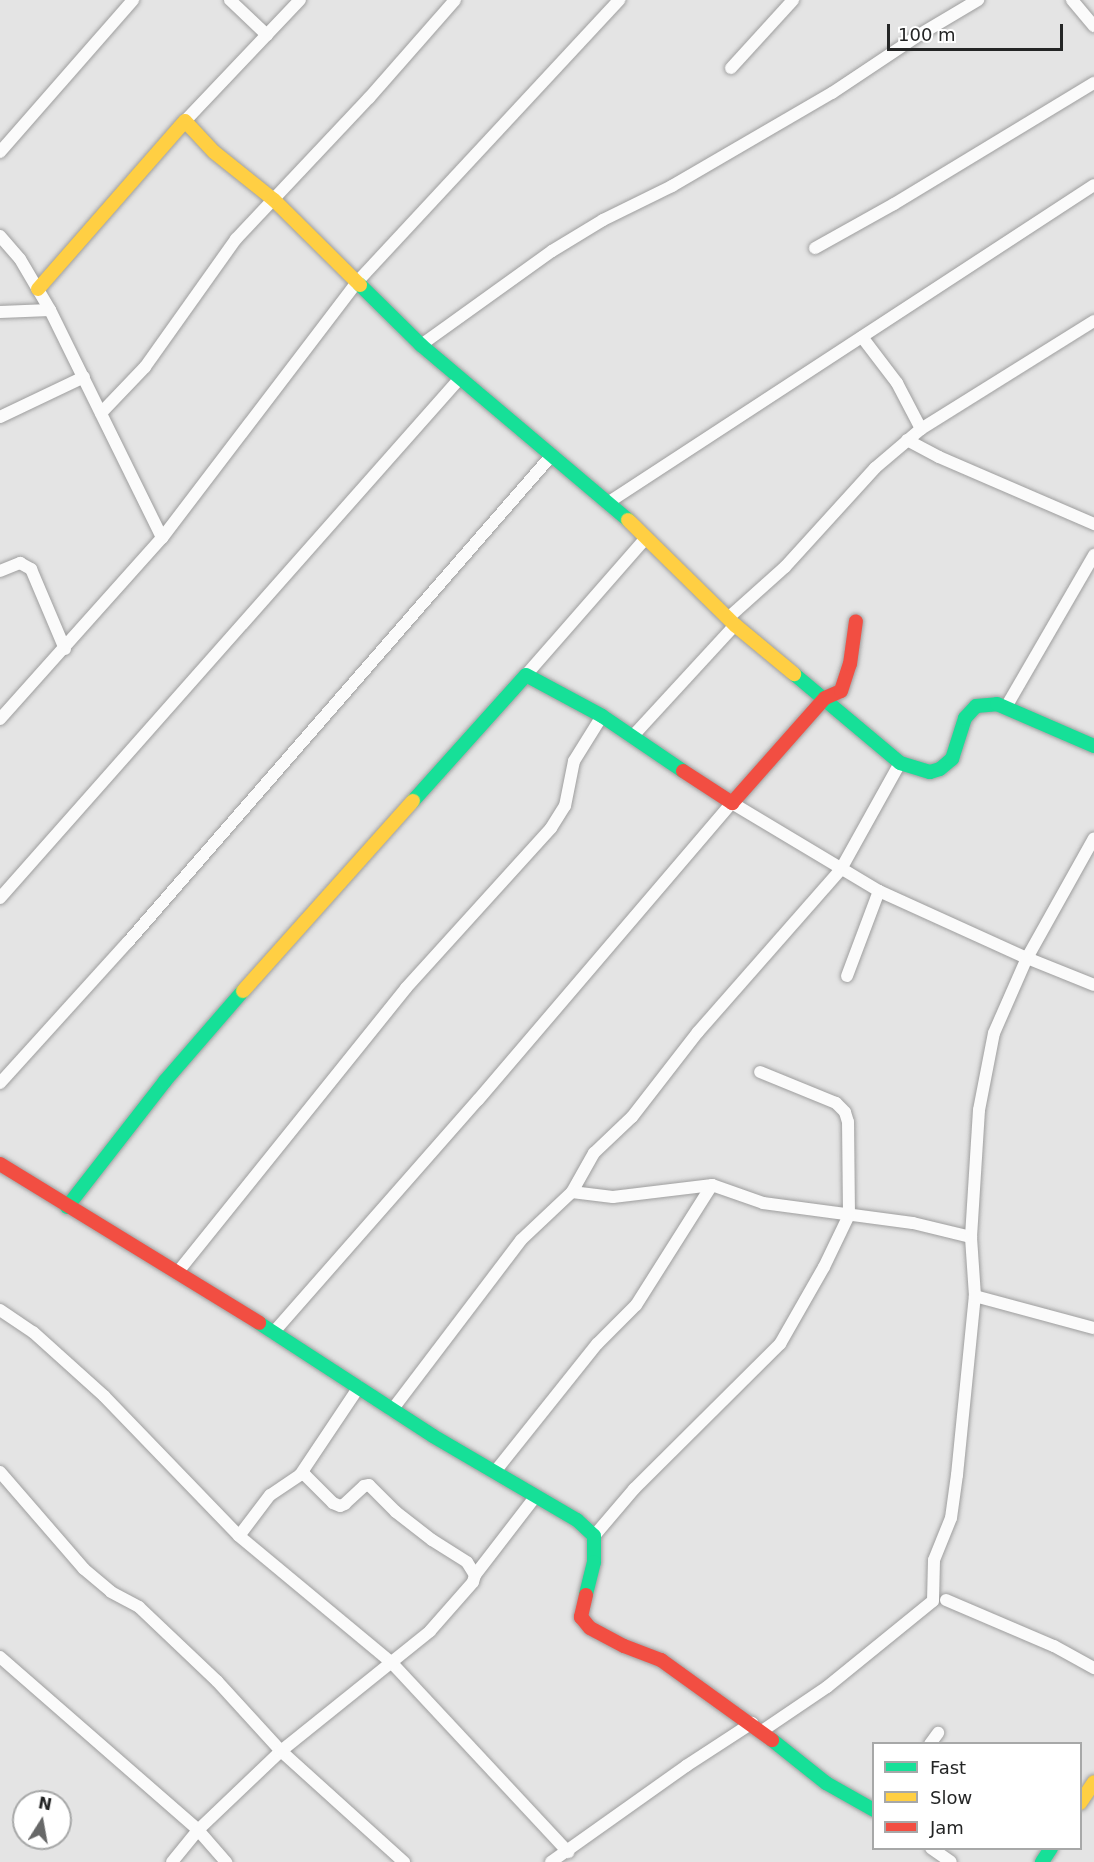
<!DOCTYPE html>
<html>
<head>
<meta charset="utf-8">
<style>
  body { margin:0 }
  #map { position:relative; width:1094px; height:1862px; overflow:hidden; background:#e4e4e4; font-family:"DejaVu Sans",sans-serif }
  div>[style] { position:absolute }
  .roads { filter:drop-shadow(0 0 2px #9e9e9e) drop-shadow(0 0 2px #9e9e9e) }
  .street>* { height:12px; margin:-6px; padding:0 6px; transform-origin:6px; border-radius:6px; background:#fbfbfb }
  .fast>* { height:14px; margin:-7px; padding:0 7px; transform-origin:7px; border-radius:7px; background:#16e098 }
  .slow>* { height:14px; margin:-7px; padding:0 7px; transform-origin:7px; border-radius:7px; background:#ffcf43 }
  .jam>* { height:14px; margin:-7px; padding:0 7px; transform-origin:7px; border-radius:7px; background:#f24e42 }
  span { translate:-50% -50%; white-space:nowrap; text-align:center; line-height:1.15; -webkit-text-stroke:4.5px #fff; paint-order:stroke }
  .legend { position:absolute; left:872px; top:1742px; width:210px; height:108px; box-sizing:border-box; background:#fff; border:2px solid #a7a8a8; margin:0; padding:8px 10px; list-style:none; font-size:18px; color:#242525 }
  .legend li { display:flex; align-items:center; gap:12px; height:30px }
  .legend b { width:30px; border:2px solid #a7a8a8 }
  .north { position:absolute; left:12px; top:1790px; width:60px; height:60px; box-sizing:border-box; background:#fff; border:2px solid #a7a8a8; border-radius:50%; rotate:11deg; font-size:16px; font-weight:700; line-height:24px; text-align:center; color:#242525 }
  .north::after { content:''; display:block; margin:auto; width:21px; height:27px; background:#676868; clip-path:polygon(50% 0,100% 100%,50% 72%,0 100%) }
  .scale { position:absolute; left:887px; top:24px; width:176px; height:27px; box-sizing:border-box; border:3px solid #242525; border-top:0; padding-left:8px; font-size:18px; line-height:21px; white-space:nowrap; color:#242525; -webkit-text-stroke:4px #fff; paint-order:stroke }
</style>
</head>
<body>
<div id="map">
  <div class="roads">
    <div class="street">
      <i style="left:230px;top:0;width:51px;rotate:43.4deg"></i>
      <i style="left:1072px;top:0;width:34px;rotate:50deg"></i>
      <i style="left:731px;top:68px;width:92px;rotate:-47.6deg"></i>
      <i style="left:185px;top:121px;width:167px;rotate:-46.5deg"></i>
      <i style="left:0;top:152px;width:202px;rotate:-48.8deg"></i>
      <i style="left:0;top:236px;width:30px;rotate:49deg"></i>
      <i style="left:20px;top:259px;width:59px;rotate:59.5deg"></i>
      <i style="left:50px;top:310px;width:254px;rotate:63.8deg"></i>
      <i style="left:815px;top:248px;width:90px;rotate:-29.1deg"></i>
      <i style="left:894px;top:204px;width:234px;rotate:-31.2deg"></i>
      <i style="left:0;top:312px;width:50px;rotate:-2.3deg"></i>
      <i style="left:862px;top:337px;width:58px;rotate:52.7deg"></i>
      <i style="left:897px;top:383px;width:52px;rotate:62.4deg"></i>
      <i style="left:421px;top:345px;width:161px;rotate:-35.7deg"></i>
      <i style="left:552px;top:251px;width:60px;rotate:-31.3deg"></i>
      <i style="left:603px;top:220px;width:77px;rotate:-26.2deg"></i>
      <i style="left:672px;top:186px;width:185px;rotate:-30.2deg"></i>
      <i style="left:832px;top:93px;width:105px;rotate:-33.7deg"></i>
      <i style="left:919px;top:35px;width:69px;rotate:-30.7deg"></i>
      <i style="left:101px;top:413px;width:64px;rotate:-46.3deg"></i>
      <i style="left:145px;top:367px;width:157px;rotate:-54.6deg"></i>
      <i style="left:236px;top:239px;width:194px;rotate:-46.7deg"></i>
      <i style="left:369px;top:98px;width:130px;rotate:-48.7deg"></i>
      <i style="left:0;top:417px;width:93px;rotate:-25.5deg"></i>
      <i style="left:907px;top:440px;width:36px;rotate:28deg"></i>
      <i style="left:939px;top:457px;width:169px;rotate:23.4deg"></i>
      <i style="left:609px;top:502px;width:579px;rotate:-33.17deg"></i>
      <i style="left:0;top:571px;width:22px;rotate:-22deg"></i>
      <i style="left:20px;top:563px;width:13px;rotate:29deg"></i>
      <i style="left:31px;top:569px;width:87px;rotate:67deg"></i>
      <i style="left:728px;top:618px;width:76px;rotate:-41.8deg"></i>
      <i style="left:785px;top:567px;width:134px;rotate:-47.7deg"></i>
      <i style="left:875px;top:468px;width:60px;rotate:-40.3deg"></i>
      <i style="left:921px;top:429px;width:204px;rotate:-32deg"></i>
      <i style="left:526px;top:675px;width:182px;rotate:-48.8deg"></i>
      <i style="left:1006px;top:707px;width:176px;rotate:-59.9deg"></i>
      <i style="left:0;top:719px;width:243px;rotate:-48.2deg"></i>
      <i style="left:162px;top:538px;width:323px;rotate:-52.7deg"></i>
      <i style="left:358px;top:281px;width:384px;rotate:-47.1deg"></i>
      <i style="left:632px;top:737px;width:152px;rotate:-47.4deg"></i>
      <i style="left:841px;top:869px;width:121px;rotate:-60.9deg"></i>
      <i style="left:0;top:898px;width:694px;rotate:-48.5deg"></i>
      <i style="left:847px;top:976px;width:91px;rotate:-69.4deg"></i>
      <i style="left:0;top:1083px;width:190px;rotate:-47.8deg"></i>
      <i style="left:128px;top:942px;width:644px;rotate:-48.96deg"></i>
      <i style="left:712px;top:1185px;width:54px;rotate:19.4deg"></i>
      <i style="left:763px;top:1203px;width:151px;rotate:7.6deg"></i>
      <i style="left:913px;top:1223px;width:60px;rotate:13.6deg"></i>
      <i style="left:572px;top:1192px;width:45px;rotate:-60.6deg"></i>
      <i style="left:594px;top:1153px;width:52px;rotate:-43.5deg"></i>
      <i style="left:632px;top:1117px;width:108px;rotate:-52.2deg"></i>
      <i style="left:698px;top:1032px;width:217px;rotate:-48.7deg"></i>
      <i style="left:177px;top:1273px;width:366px;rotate:-51.2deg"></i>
      <i style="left:406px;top:988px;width:216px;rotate:-47.8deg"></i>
      <i style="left:551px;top:828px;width:26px;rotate:-58deg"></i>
      <i style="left:565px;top:806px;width:46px;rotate:-78.7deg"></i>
      <i style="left:574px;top:761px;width:53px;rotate:-58.1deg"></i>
      <i style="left:975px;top:1296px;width:59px;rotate:-93.9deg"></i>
      <i style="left:971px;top:1237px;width:127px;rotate:-86.4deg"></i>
      <i style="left:979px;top:1110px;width:78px;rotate:-79deg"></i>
      <i style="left:994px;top:1033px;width:82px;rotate:-66.3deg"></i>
      <i style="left:1027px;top:958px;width:137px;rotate:-60.8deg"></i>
      <i style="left:0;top:1310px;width:40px;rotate:34deg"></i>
      <i style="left:33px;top:1332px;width:96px;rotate:42deg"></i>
      <i style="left:104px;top:1396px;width:194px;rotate:46deg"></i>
      <i style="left:239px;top:1536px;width:197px;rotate:39.7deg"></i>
      <i style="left:391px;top:1662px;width:260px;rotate:47deg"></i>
      <i style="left:273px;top:1333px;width:310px;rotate:-48.7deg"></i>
      <i style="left:478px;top:1100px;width:391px;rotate:-49.5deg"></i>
      <i style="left:732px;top:803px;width:171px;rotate:30.9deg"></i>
      <i style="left:879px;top:891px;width:162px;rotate:24.4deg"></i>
      <i style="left:1027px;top:958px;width:72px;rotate:21.9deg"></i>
      <i style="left:392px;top:1410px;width:213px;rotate:-52.8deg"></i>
      <i style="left:521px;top:1240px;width:70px;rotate:-43.3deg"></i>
      <i style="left:572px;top:1192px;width:41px;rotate:7deg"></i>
      <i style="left:613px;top:1197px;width:100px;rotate:-6.9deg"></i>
      <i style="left:712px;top:1185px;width:142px;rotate:122.3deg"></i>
      <i style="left:636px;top:1305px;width:55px;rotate:135deg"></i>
      <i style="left:597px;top:1344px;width:164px;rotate:128.6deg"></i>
      <i style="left:0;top:1472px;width:128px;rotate:49.1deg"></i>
      <i style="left:84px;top:1569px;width:35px;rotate:40deg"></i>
      <i style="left:111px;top:1592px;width:32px;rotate:28deg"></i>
      <i style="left:139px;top:1607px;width:108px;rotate:43.5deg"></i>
      <i style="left:217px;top:1681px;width:95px;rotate:47.6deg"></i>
      <i style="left:281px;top:1751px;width:166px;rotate:42.1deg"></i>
      <i style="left:300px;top:1475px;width:106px;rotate:-56.2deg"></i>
      <i style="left:594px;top:1536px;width:62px;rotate:-49.6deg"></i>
      <i style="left:634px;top:1489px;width:206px;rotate:-44.8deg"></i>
      <i style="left:780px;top:1344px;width:89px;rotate:-60.3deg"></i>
      <i style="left:824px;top:1267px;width:58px;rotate:-64.3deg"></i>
      <i style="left:849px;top:1215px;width:93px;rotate:-90.6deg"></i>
      <i style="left:848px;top:1122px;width:10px;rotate:-107deg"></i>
      <i style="left:845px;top:1112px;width:13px;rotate:-135deg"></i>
      <i style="left:836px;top:1103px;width:82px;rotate:-157.8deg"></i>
      <i style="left:475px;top:1575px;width:98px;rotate:-52.4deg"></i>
      <i style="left:946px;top:1600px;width:117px;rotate:23.1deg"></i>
      <i style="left:1054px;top:1646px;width:46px;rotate:28.8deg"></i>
      <i style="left:0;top:1657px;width:263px;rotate:41.1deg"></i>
      <i style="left:198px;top:1830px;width:43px;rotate:48.8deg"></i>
      <i style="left:762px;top:1731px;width:78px;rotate:-34.1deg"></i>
      <i style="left:827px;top:1687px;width:136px;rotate:-39.1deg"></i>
      <i style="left:933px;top:1601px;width:41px;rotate:-88.6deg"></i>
      <i style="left:934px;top:1560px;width:45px;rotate:-68deg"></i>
      <i style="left:951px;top:1518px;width:43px;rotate:-82.1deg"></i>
      <i style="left:957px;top:1475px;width:180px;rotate:-84.3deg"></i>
      <i style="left:975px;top:1296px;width:123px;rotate:15.1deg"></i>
      <i style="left:930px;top:1744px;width:14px;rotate:-54deg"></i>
      <i style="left:931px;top:1848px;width:24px;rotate:35deg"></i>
      <i style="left:172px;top:1862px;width:41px;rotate:-50.9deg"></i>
      <i style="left:198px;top:1830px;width:115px;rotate:-43.6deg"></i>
      <i style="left:281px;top:1751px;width:191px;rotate:-38.8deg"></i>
      <i style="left:430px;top:1631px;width:65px;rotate:-48.7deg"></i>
      <i style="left:473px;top:1582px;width:7px;rotate:-74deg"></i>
      <i style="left:475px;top:1575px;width:15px;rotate:-122deg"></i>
      <i style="left:467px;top:1562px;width:41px;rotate:-147.8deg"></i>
      <i style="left:432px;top:1540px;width:46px;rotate:-142.1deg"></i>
      <i style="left:396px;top:1512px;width:38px;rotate:-135deg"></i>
      <i style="left:369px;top:1485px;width:5px;rotate:169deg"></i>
      <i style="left:364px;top:1486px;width:26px;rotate:137deg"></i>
      <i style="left:345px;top:1504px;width:5px;rotate:158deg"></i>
      <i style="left:340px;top:1506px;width:8px;rotate:-157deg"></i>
      <i style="left:333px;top:1503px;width:40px;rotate:-135deg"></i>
      <i style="left:305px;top:1475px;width:5px;rotate:180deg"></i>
      <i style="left:300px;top:1475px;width:36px;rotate:146deg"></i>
      <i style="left:270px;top:1495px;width:51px;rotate:127.1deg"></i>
      <i style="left:551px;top:1862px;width:166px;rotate:-35.4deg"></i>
      <i style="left:686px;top:1766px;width:79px;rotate:-33.1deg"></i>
    </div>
    <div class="fast">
      <i style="left:360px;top:285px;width:86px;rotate:44.5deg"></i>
      <i style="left:421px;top:345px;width:271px;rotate:40.2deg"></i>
      <i style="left:794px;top:674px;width:138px;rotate:40deg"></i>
      <i style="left:900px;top:763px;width:31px;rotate:17deg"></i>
      <i style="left:930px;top:772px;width:10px;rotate:-17deg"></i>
      <i style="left:940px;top:769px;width:16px;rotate:-40deg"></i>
      <i style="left:952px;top:759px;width:43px;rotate:-72.4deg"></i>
      <i style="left:965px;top:718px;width:16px;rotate:-47deg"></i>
      <i style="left:976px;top:706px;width:21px;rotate:-5deg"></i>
      <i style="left:997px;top:704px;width:106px;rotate:23.4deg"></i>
      <i style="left:413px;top:801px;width:169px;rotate:-48.1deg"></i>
      <i style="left:526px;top:675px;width:86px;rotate:28.3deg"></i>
      <i style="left:602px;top:716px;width:98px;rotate:34.2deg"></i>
      <i style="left:67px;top:1207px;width:160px;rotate:-52.1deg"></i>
      <i style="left:165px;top:1081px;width:119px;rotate:-49.1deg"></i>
      <i style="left:259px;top:1323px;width:207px;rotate:33deg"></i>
      <i style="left:433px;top:1436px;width:167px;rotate:30.3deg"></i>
      <i style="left:577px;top:1520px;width:23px;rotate:43deg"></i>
      <i style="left:594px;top:1536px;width:26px;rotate:90deg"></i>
      <i style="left:594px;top:1562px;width:34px;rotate:104deg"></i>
      <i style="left:772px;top:1740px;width:69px;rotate:38.5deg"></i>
      <i style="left:826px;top:1783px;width:55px;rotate:29.4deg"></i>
      <i style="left:1042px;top:1862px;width:17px;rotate:-57deg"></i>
    </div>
    <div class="slow">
      <i style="left:38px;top:289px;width:223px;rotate:-48.8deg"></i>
      <i style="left:185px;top:121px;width:42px;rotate:46.9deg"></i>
      <i style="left:214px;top:152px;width:77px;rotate:38.7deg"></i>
      <i style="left:274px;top:200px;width:121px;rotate:44.7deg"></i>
      <i style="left:628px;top:520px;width:150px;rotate:44.5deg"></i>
      <i style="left:735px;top:625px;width:77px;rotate:39.7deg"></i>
      <i style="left:243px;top:991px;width:255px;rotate:-48.2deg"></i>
      <i style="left:1080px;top:1803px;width:25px;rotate:-56deg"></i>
    </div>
    <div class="jam">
      <i style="left:683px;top:771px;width:59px;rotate:33.1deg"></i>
      <i style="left:732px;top:803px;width:140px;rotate:-48.5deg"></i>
      <i style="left:825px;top:698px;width:17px;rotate:-24deg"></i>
      <i style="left:841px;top:691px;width:28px;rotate:-72deg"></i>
      <i style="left:850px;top:664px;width:43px;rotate:-82.1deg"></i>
      <i style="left:0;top:1164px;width:304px;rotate:31.5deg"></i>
      <i style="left:586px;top:1595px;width:23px;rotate:103deg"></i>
      <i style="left:581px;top:1617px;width:14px;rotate:51deg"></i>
      <i style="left:590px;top:1628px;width:38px;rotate:28deg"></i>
      <i style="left:624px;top:1646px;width:40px;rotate:21deg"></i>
      <i style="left:661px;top:1660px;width:137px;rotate:35.8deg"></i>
    </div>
  </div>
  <ul class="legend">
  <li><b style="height:8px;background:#16e098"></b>Fast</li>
  <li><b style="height:8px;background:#ffcf43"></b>Slow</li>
  <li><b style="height:8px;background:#f24e42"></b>Jam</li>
  </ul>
  <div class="north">N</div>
  <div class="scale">100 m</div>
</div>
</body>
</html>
